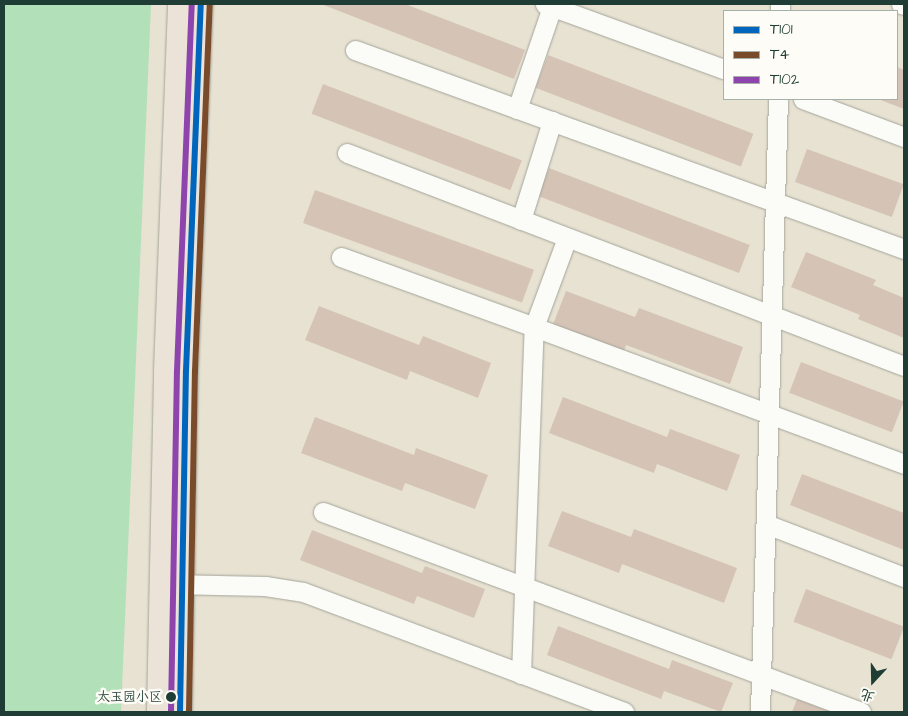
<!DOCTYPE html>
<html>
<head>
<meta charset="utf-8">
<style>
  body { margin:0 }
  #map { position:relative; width:908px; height:716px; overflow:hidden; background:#e7e2d2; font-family:"Architects Daughter","LXGW WenKai TC",sans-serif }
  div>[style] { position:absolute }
  .green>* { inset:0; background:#b2e0b8 }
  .building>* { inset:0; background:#d5c4b6; transform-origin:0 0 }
  .roads { filter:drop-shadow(0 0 1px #a4a59a) drop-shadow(0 0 1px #a4a59a) }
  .minor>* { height:19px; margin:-9.5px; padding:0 9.5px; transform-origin:9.5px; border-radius:9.5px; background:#fbfbf8 }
  .major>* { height:24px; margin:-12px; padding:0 12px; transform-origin:12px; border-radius:12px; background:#ebe3d8 }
  .bus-1>* { height:6px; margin:-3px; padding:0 3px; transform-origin:3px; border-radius:3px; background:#0065bd }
  .bus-2>* { height:6px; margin:-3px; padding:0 3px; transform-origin:3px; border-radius:3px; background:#7a4b2a }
  .bus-3>* { height:6px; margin:-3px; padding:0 3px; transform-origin:3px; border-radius:3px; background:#8e44ad }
  .dots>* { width:14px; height:14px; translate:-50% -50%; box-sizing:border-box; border:2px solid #fdfcf7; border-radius:50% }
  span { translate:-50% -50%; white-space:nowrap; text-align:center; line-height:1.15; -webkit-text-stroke:5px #fdfcf7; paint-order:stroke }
  .bus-label { font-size:13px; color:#1f3d34 }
  .right { translate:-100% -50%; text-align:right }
  .frame { position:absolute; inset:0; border:5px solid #1f3d34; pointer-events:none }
  .legend { position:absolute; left:723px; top:10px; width:175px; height:90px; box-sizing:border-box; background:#fdfcf7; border:1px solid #a4b0a9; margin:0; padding:6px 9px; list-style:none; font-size:15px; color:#1f3d34 }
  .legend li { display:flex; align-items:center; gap:10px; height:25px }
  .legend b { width:25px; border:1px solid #a4b0a9 }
  .north { position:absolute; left:848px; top:656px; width:50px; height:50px; -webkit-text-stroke:4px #fdfcf7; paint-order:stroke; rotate:201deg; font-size:14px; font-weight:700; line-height:20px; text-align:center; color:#1f3d34 }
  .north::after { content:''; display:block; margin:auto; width:18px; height:22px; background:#1f3d34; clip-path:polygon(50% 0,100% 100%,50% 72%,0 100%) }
</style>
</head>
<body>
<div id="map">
  <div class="green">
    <i style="clip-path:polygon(4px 4px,151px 4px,121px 712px,4px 712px)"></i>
  </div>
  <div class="building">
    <i style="clip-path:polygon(321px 4px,405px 4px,525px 50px,514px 79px)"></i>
    <i style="left:548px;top:55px;width:220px;height:35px;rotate:21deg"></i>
    <i style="clip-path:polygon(897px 67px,904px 70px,904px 109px,878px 99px,897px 99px)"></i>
    <i style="left:323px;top:84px;width:213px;height:32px;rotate:21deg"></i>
    <i style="left:807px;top:149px;width:103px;height:35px;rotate:20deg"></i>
    <i style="left:549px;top:168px;width:215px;height:30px;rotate:21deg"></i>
    <i style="left:315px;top:190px;width:233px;height:35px;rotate:20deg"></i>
    <i style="clip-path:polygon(806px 252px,876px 280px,873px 285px,904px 298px,904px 338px,858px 319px,860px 315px,791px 287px)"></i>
    <i style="clip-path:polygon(566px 291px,635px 317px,639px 308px,743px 347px,730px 384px,626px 345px,623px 354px,552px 327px)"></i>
    <i style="clip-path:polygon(319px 306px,419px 345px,423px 336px,491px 363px,478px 398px,410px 371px,407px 380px,305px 340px)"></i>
    <i style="left:801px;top:362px;width:110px;height:33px;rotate:21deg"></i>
    <i style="clip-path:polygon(563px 397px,667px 437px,670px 429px,740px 455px,727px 491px,657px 464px,654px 473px,549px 433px)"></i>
    <i style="clip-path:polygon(315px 417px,414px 455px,416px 448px,488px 475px,475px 509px,405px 483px,402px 491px,301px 453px)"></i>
    <i style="clip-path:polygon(802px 474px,904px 513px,904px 550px,790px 505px)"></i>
    <i style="clip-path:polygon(562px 511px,631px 537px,634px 529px,737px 568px,724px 603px,622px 564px,619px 573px,548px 546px)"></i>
    <i style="clip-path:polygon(312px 530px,422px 573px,425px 566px,485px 589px,474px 618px,417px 596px,414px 604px,300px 560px)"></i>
    <i style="left:806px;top:589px;width:105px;height:35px;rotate:21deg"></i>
    <i style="clip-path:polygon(558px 626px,669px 669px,672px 660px,733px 683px,721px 712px,664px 691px,661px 699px,547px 655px)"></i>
    <i style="clip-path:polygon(797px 699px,831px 712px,792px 712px)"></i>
  </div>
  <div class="roads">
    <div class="minor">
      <i style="left:545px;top:4px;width:190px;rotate:20deg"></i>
      <i style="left:901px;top:4px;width:3px;rotate:18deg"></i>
      <i style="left:780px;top:11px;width:7px;rotate:-90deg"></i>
      <i style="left:355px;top:50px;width:584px;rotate:19.92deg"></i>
      <i style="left:803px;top:99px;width:108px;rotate:20.6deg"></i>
      <i style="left:517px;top:109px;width:108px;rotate:-71.1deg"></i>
      <i style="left:347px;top:153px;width:596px;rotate:20.93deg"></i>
      <i style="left:521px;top:220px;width:104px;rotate:-72.6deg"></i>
      <i style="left:341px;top:257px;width:205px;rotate:19.9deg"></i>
      <i style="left:534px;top:327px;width:95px;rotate:-69.7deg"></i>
      <i style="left:323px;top:512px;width:574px;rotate:20.39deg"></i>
      <i style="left:766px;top:524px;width:148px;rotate:21deg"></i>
      <i style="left:170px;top:584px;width:95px;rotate:1.2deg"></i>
      <i style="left:265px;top:586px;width:38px;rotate:9deg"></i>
      <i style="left:303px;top:592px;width:343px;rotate:20.5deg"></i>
      <i style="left:521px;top:674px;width:347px;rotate:-87.9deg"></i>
      <i style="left:534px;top:327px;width:395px;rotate:20.3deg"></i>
      <i style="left:760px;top:712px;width:613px;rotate:-88.32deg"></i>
    </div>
    <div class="major">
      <i style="left:159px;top:712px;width:341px;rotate:-88.8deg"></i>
      <i style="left:166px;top:371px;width:367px;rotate:-87.8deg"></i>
      <i style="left:180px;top:712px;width:341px;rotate:-89deg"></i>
      <i style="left:186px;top:371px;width:367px;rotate:-87.7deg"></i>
    </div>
  </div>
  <div class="bus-1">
    <i style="left:180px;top:712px;width:341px;rotate:-89deg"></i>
    <i style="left:186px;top:371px;width:367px;rotate:-87.7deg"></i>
  </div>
  <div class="bus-2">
    <i style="left:189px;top:712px;width:341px;rotate:-89deg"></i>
    <i style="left:195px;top:371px;width:367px;rotate:-87.7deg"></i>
  </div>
  <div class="bus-3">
    <i style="left:171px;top:712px;width:341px;rotate:-89deg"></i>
    <i style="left:177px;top:371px;width:367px;rotate:-87.7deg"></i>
  </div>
  <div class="dots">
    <i style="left:171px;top:697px;background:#1f3d34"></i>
  </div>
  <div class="bus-label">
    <span class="right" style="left:162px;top:697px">太玉园小区</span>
  </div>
  <div class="frame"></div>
  <ul class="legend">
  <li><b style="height:6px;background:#0065bd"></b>T101</li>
  <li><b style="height:6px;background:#7a4b2a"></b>T4</li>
  <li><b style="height:6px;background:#8e44ad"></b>T102</li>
  </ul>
  <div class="north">北</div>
</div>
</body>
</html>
